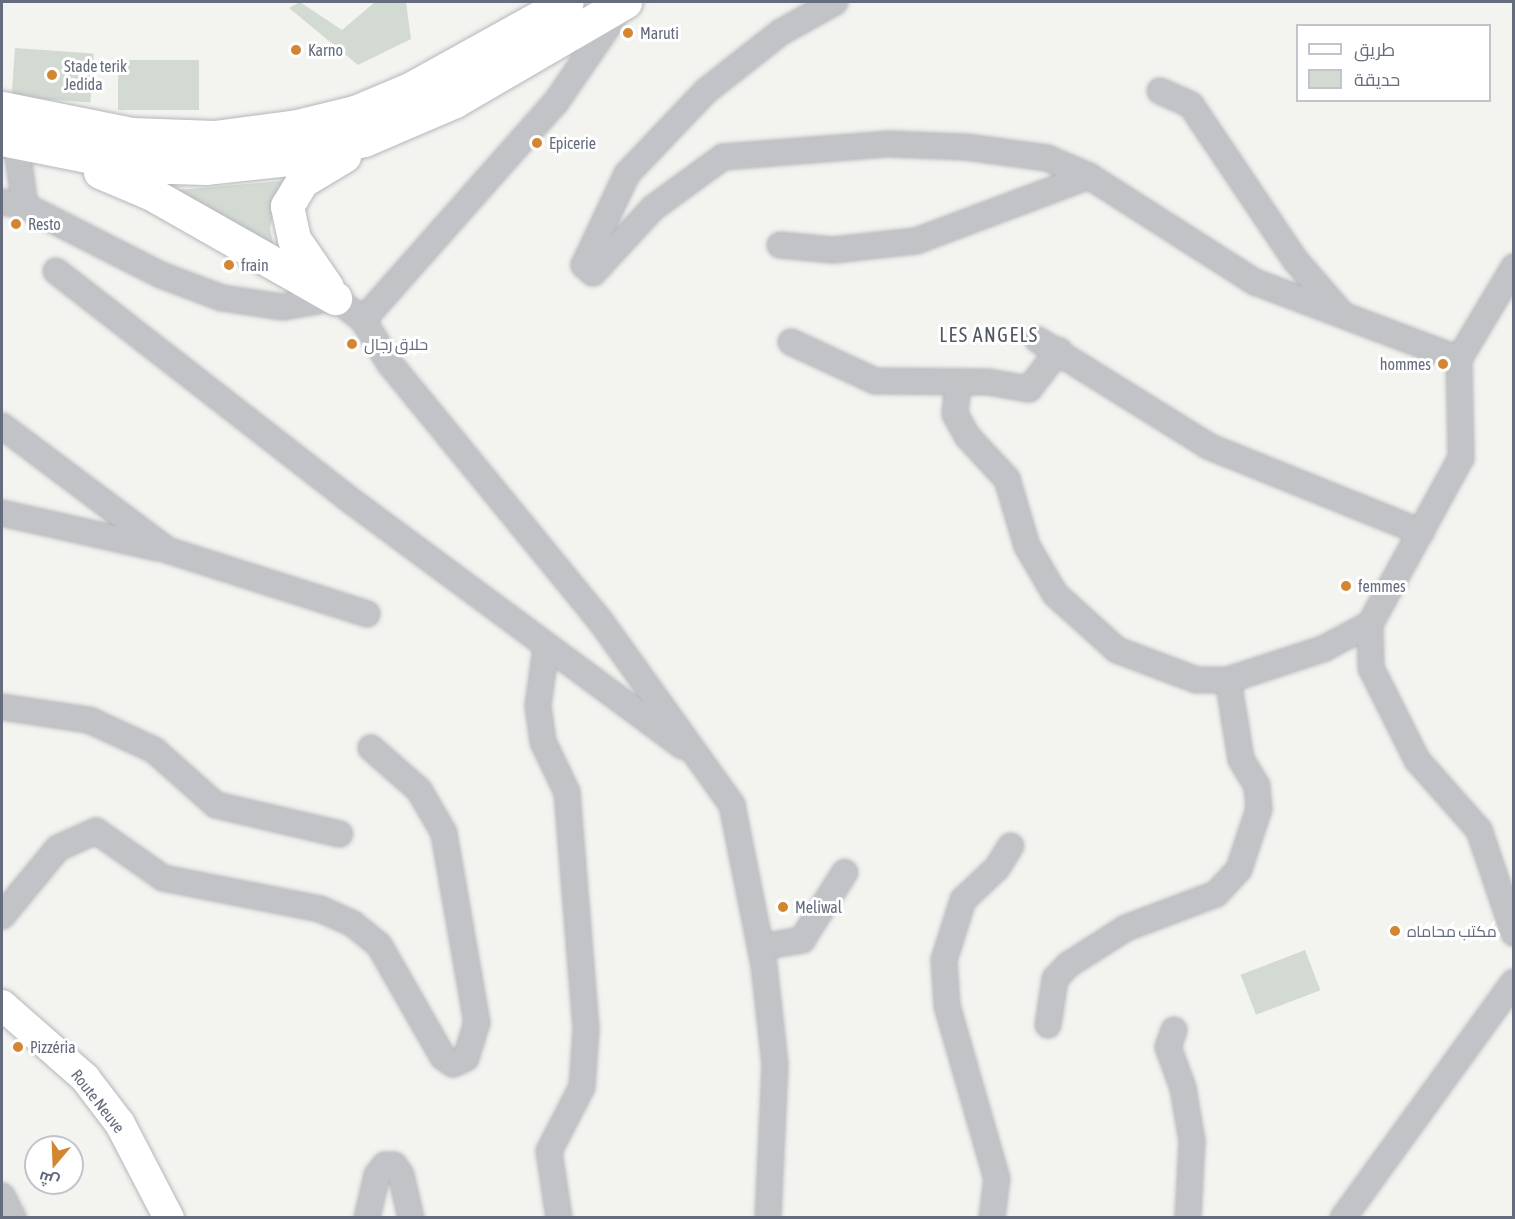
<!DOCTYPE html>
<html>
<head>
<meta charset="utf-8">
<style>
  body { margin:0 }
  #map { position:relative; width:1515px; height:1219px; overflow:hidden; background:#f3f4f0; font-family:"Asap Condensed",Cairo,sans-serif }
  div>[style] { position:absolute }
  .green>* { inset:0; background:#d2dad2; transform-origin:0 0 }
  .roads { filter:drop-shadow(0 0 2px #b5b6bb) drop-shadow(0 0 2px #b5b6bb) }
  .minor>* { height:24px; margin:-12px; padding:0 12px; transform-origin:12px; border-radius:12px; background:#c2c3c7 }
  .major>* { height:30px; margin:-15px; padding:0 15px; transform-origin:15px; border-radius:15px; background:#fff }
  .highway>* { height:33px; margin:-16.5px; padding:0 16.5px; transform-origin:16.5px; border-radius:16.5px; background:#fff }
  .dots>* { width:16px; height:16px; translate:-50% -50%; box-sizing:border-box; border:3px solid #fff; border-radius:50% }
  span { translate:-50% -50%; white-space:nowrap; text-align:center; line-height:1.15; -webkit-text-stroke:6px #fff; paint-order:stroke }
  .poi-label { font-size:16px; color:#656c7e }
  .left { translate:0 -50%; text-align:left }
  .right { translate:-100% -50%; text-align:right }
  .street-label { font-size:16px; color:#656c7e }
  .quarter-label { font-size:20px; color:#525764; letter-spacing:1.5px }
  .frame { position:absolute; inset:0; border:3px solid #656c7e; pointer-events:none }
  .legend { position:absolute; left:1296px; top:24px; width:195px; height:78px; box-sizing:border-box; background:#fff; border:2px solid #c1c4cb; margin:0; padding:8px 10px; list-style:none; font-size:18px; color:#656c7e }
  .legend li { display:flex; align-items:center; gap:12px; height:30px }
  .legend b { width:30px; border:2px solid #c1c4cb }
  .north { position:absolute; left:24px; top:1135px; width:60px; height:60px; box-sizing:border-box; background:#fff; border:2px solid #c1c4cb; border-radius:50%; rotate:199deg; font-size:16px; font-weight:700; line-height:24px; text-align:center; color:#656c7e }
  .north::after { content:''; display:block; margin:auto; width:21px; height:27px; background:#d38531; clip-path:polygon(50% 0,100% 100%,50% 72%,0 100%) }
</style>
</head>
<body>
<div id="map">
  <div class="green">
    <i style="clip-path:polygon(300px 2px,342px 30px,375px 2px,406px 2px,411px 39px,358px 65px,289px 8px)"></i>
    <i style="left:15px;top:48px;width:79px;height:49px;rotate:4deg"></i>
    <i style="left:199px;top:60px;width:50px;height:81px;rotate:90deg"></i>
    <i style="clip-path:polygon(282px 181px,270px 228px,276px 256px,165px 191px)"></i>
    <i style="left:1305px;top:950px;width:43px;height:69px;rotate:69deg"></i>
  </div>
  <div class="roads">
    <div class="minor">
      <i style="left:835px;top:2px;width:62px;rotate:150.9deg"></i>
      <i style="left:781px;top:32px;width:95px;rotate:141.8deg"></i>
      <i style="left:706px;top:91px;width:115px;rotate:133.6deg"></i>
      <i style="left:627px;top:174px;width:101px;rotate:115.3deg"></i>
      <i style="left:584px;top:265px;width:12px;rotate:42deg"></i>
      <i style="left:593px;top:273px;width:88px;rotate:-47.3deg"></i>
      <i style="left:653px;top:208px;width:87px;rotate:-36.1deg"></i>
      <i style="left:723px;top:157px;width:167px;rotate:-4.5deg"></i>
      <i style="left:889px;top:144px;width:77px;rotate:2.2deg"></i>
      <i style="left:966px;top:147px;width:82px;rotate:7.7deg"></i>
      <i style="left:1047px;top:158px;width:46px;rotate:23.2deg"></i>
      <i style="left:1089px;top:176px;width:197px;rotate:32.6deg"></i>
      <i style="left:1255px;top:282px;width:218px;rotate:20.7deg"></i>
      <i style="left:1160px;top:91px;width:34px;rotate:24deg"></i>
      <i style="left:1191px;top:105px;width:188px;rotate:56.1deg"></i>
      <i style="left:1296px;top:261px;width:69px;rotate:49.1deg"></i>
      <i style="left:2px;top:202px;width:23px;rotate:10deg"></i>
      <i style="left:25px;top:206px;width:64px;rotate:-98.1deg"></i>
      <i style="left:25px;top:206px;width:153px;rotate:26.9deg"></i>
      <i style="left:161px;top:275px;width:65px;rotate:20.7deg"></i>
      <i style="left:222px;top:298px;width:62px;rotate:8.4deg"></i>
      <i style="left:283px;top:307px;width:53px;rotate:-9.8deg"></i>
      <i style="left:335px;top:298px;width:36px;rotate:38deg"></i>
      <i style="left:363px;top:320px;width:52px;rotate:58.5deg"></i>
      <i style="left:390px;top:364px;width:330px;rotate:50.7deg"></i>
      <i style="left:599px;top:619px;width:229px;rotate:54.4deg"></i>
      <i style="left:732px;top:805px;width:163px;rotate:78.7deg"></i>
      <i style="left:764px;top:965px;width:100px;rotate:83.7deg"></i>
      <i style="left:775px;top:1064px;width:154px;rotate:92.6deg"></i>
      <i style="left:780px;top:245px;width:53px;rotate:5.4deg"></i>
      <i style="left:833px;top:250px;width:83px;rotate:-6.2deg"></i>
      <i style="left:916px;top:241px;width:185px;rotate:-20.6deg"></i>
      <i style="left:1514px;top:267px;width:107px;rotate:120.9deg"></i>
      <i style="left:1459px;top:359px;width:99px;rotate:88.8deg"></i>
      <i style="left:1461px;top:458px;width:189px;rotate:118.7deg"></i>
      <i style="left:1370px;top:624px;width:44px;rotate:88.7deg"></i>
      <i style="left:1371px;top:668px;width:103px;rotate:63.4deg"></i>
      <i style="left:1417px;top:760px;width:94px;rotate:48.5deg"></i>
      <i style="left:1479px;top:830px;width:109px;rotate:71.2deg"></i>
      <i style="left:56px;top:271px;width:368px;rotate:37.9deg"></i>
      <i style="left:346px;top:497px;width:419px;rotate:36.5deg"></i>
      <i style="left:363px;top:320px;width:291px;rotate:-48.5deg"></i>
      <i style="left:556px;top:102px;width:120px;rotate:-55.5deg"></i>
      <i style="left:1038px;top:340px;width:200px;rotate:31.9deg"></i>
      <i style="left:1208px;top:446px;width:230px;rotate:22deg"></i>
      <i style="left:791px;top:342px;width:93px;rotate:24.9deg"></i>
      <i style="left:875px;top:381px;width:113px;rotate:0.5deg"></i>
      <i style="left:988px;top:382px;width:42px;rotate:9.7deg"></i>
      <i style="left:1029px;top:389px;width:49px;rotate:-52.4deg"></i>
      <i style="left:958px;top:385px;width:29px;rotate:96deg"></i>
      <i style="left:955px;top:414px;width:25px;rotate:61deg"></i>
      <i style="left:967px;top:436px;width:59px;rotate:47.1deg"></i>
      <i style="left:1007px;top:479px;width:70px;rotate:73.4deg"></i>
      <i style="left:1027px;top:546px;width:56px;rotate:59.7deg"></i>
      <i style="left:1055px;top:594px;width:84px;rotate:42.1deg"></i>
      <i style="left:1117px;top:650px;width:85px;rotate:20.6deg"></i>
      <i style="left:1197px;top:680px;width:31px"></i>
      <i style="left:1228px;top:680px;width:100px;rotate:-18.1deg"></i>
      <i style="left:1323px;top:649px;width:53px;rotate:-28deg"></i>
      <i style="left:2px;top:426px;width:206px;rotate:36.9deg"></i>
      <i style="left:167px;top:550px;width:210px;rotate:17.7deg"></i>
      <i style="left:2px;top:513px;width:159px;rotate:12.7deg"></i>
      <i style="left:546px;top:648px;width:59px;rotate:97.9deg"></i>
      <i style="left:538px;top:706px;width:36px;rotate:82deg"></i>
      <i style="left:543px;top:742px;width:55px;rotate:64.4deg"></i>
      <i style="left:567px;top:792px;width:238px;rotate:85.4deg"></i>
      <i style="left:586px;top:1029px;width:58px;rotate:93.9deg"></i>
      <i style="left:582px;top:1087px;width:72px;rotate:117.3deg"></i>
      <i style="left:549px;top:1151px;width:68px;rotate:81.5deg"></i>
      <i style="left:2px;top:707px;width:88px;rotate:8.5deg"></i>
      <i style="left:89px;top:720px;width:72px;rotate:24.8deg"></i>
      <i style="left:154px;top:750px;width:83px;rotate:41.6deg"></i>
      <i style="left:216px;top:805px;width:127px;rotate:13.2deg"></i>
      <i style="left:2px;top:916px;width:88px;rotate:-50.5deg"></i>
      <i style="left:58px;top:848px;width:42px;rotate:-24.1deg"></i>
      <i style="left:96px;top:831px;width:82px;rotate:35deg"></i>
      <i style="left:163px;top:878px;width:160px;rotate:11.2deg"></i>
      <i style="left:320px;top:909px;width:36px;rotate:24deg"></i>
      <i style="left:353px;top:924px;width:33px;rotate:39deg"></i>
      <i style="left:379px;top:945px;width:129px;rotate:60.3deg"></i>
      <i style="left:443px;top:1057px;width:12px;rotate:35deg"></i>
      <i style="left:453px;top:1064px;width:14px;rotate:-25deg"></i>
      <i style="left:466px;top:1058px;width:37px;rotate:-73deg"></i>
      <i style="left:477px;top:1023px;width:193px;rotate:-99.9deg"></i>
      <i style="left:444px;top:833px;width:50px;rotate:-120.2deg"></i>
      <i style="left:419px;top:790px;width:64px;rotate:-138.8deg"></i>
      <i style="left:761px;top:947px;width:42px;rotate:-9.7deg"></i>
      <i style="left:802px;top:940px;width:80px;rotate:-57.7deg"></i>
      <i style="left:1048px;top:1025px;width:47px;rotate:-81.3deg"></i>
      <i style="left:1055px;top:979px;width:19px;rotate:-47deg"></i>
      <i style="left:1068px;top:965px;width:69px;rotate:-32.5deg"></i>
      <i style="left:1126px;top:928px;width:96px;rotate:-20.7deg"></i>
      <i style="left:1216px;top:894px;width:34px;rotate:-47deg"></i>
      <i style="left:1239px;top:869px;width:63px;rotate:-71.6deg"></i>
      <i style="left:1259px;top:809px;width:23px;rotate:-95deg"></i>
      <i style="left:1257px;top:786px;width:31px;rotate:-121deg"></i>
      <i style="left:1241px;top:759px;width:80px;rotate:-99.3deg"></i>
      <i style="left:1174px;top:1030px;width:18px;rotate:109deg"></i>
      <i style="left:1168px;top:1047px;width:44px;rotate:69.9deg"></i>
      <i style="left:1183px;top:1088px;width:54px;rotate:80.4deg"></i>
      <i style="left:1192px;top:1141px;width:77px;rotate:93deg"></i>
      <i style="left:2px;top:1196px;width:25px;rotate:63deg"></i>
      <i style="left:367px;top:1218px;width:44px;rotate:-76.9deg"></i>
      <i style="left:377px;top:1175px;width:13px;rotate:-51deg"></i>
      <i style="left:385px;top:1165px;width:9px"></i>
      <i style="left:394px;top:1165px;width:12px;rotate:55deg"></i>
      <i style="left:401px;top:1175px;width:44px;rotate:76.9deg"></i>
      <i style="left:992px;top:1218px;width:39px;rotate:-83deg"></i>
      <i style="left:997px;top:1179px;width:180px;rotate:-106.1deg"></i>
      <i style="left:947px;top:1006px;width:46px;rotate:-93.7deg"></i>
      <i style="left:944px;top:960px;width:63px;rotate:-72.4deg"></i>
      <i style="left:963px;top:900px;width:47px;rotate:-43.3deg"></i>
      <i style="left:997px;top:868px;width:26px;rotate:-58deg"></i>
      <i style="left:1343px;top:1218px;width:291px;rotate:-54.1deg"></i>
    </div>
    <div class="major">
      <i style="left:2px;top:1005px;width:111px;rotate:41.3deg"></i>
      <i style="left:85px;top:1078px;width:58px;rotate:52.7deg"></i>
      <i style="left:120px;top:1124px;width:106px;rotate:62.5deg"></i>
    </div>
    <div class="highway">
      <i style="left:2px;top:108px;width:133px;rotate:11.3deg"></i>
      <i style="left:132px;top:134px;width:82px;rotate:2.1deg"></i>
      <i style="left:214px;top:137px;width:84px;rotate:-7.5deg"></i>
      <i style="left:297px;top:126px;width:60px;rotate:-13.6deg"></i>
      <i style="left:355px;top:112px;width:60px;rotate:-22.7deg"></i>
      <i style="left:410px;top:89px;width:179px;rotate:-29deg"></i>
      <i style="left:2px;top:139px;width:138px;rotate:11.3deg"></i>
      <i style="left:137px;top:166px;width:68px;rotate:1.7deg"></i>
      <i style="left:205px;top:168px;width:84px;rotate:-6.1deg"></i>
      <i style="left:289px;top:159px;width:77px;rotate:-14.2deg"></i>
      <i style="left:364px;top:140px;width:99px;rotate:-23.2deg"></i>
      <i style="left:455px;top:101px;width:197px;rotate:-30.2deg"></i>
      <i style="left:100px;top:172px;width:54px;rotate:22.8deg"></i>
      <i style="left:150px;top:193px;width:213px;rotate:29.6deg"></i>
      <i style="left:327px;top:287px;width:58px;rotate:-124.5deg"></i>
      <i style="left:294px;top:239px;width:34px;rotate:-102deg"></i>
      <i style="left:287px;top:206px;width:29px;rotate:-59deg"></i>
      <i style="left:302px;top:181px;width:49px;rotate:-30.8deg"></i>
    </div>
  </div>
  <div class="dots">
    <i style="left:628px;top:33px;background:#d38531"></i>
    <i style="left:296px;top:50px;background:#d38531"></i>
    <i style="left:52px;top:75px;background:#d38531"></i>
    <i style="left:537px;top:143px;background:#d38531"></i>
    <i style="left:16px;top:224px;background:#d38531"></i>
    <i style="left:229px;top:265px;background:#d38531"></i>
    <i style="left:352px;top:344px;background:#d38531"></i>
    <i style="left:1443px;top:364px;background:#d38531"></i>
    <i style="left:1346px;top:586px;background:#d38531"></i>
    <i style="left:783px;top:907px;background:#d38531"></i>
    <i style="left:1395px;top:931px;background:#d38531"></i>
    <i style="left:18px;top:1047px;background:#d38531"></i>
  </div>
  <div class="poi-label">
    <span class="left" style="left:640px;top:33px">Maruti</span>
    <span class="left" style="left:308px;top:50px">Karno</span>
    <span class="left" style="left:64px;top:75px">Stade terik<br>Jedida</span>
    <span class="left" style="left:549px;top:143px">Epicerie</span>
    <span class="left" style="left:28px;top:224px">Resto</span>
    <span class="left" style="left:241px;top:265px">frain</span>
    <span class="left" style="left:364px;top:344px">حلاق رجال</span>
    <span class="right" style="left:1431px;top:364px">hommes</span>
    <span class="left" style="left:1358px;top:586px">femmes</span>
    <span class="left" style="left:795px;top:907px">Meliwal</span>
    <span class="left" style="left:1407px;top:931px">مكتب محاماه</span>
    <span class="left" style="left:30px;top:1047px">Pizzéria</span>
  </div>
  <div class="street-label">
    <span style="left:98px;top:1101px;rotate:52deg">Route Neuve</span>
  </div>
  <div class="quarter-label">
    <span style="left:989px;top:334px">LES ANGELS</span>
  </div>
  <div class="frame"></div>
  <ul class="legend">
  <li><b style="height:8px;background:#fff"></b>طريق</li>
  <li><b style="height:16px;background:#d2dad2"></b>حديقة</li>
  </ul>
  <div class="north">ش</div>
</div>
</body>
</html>
